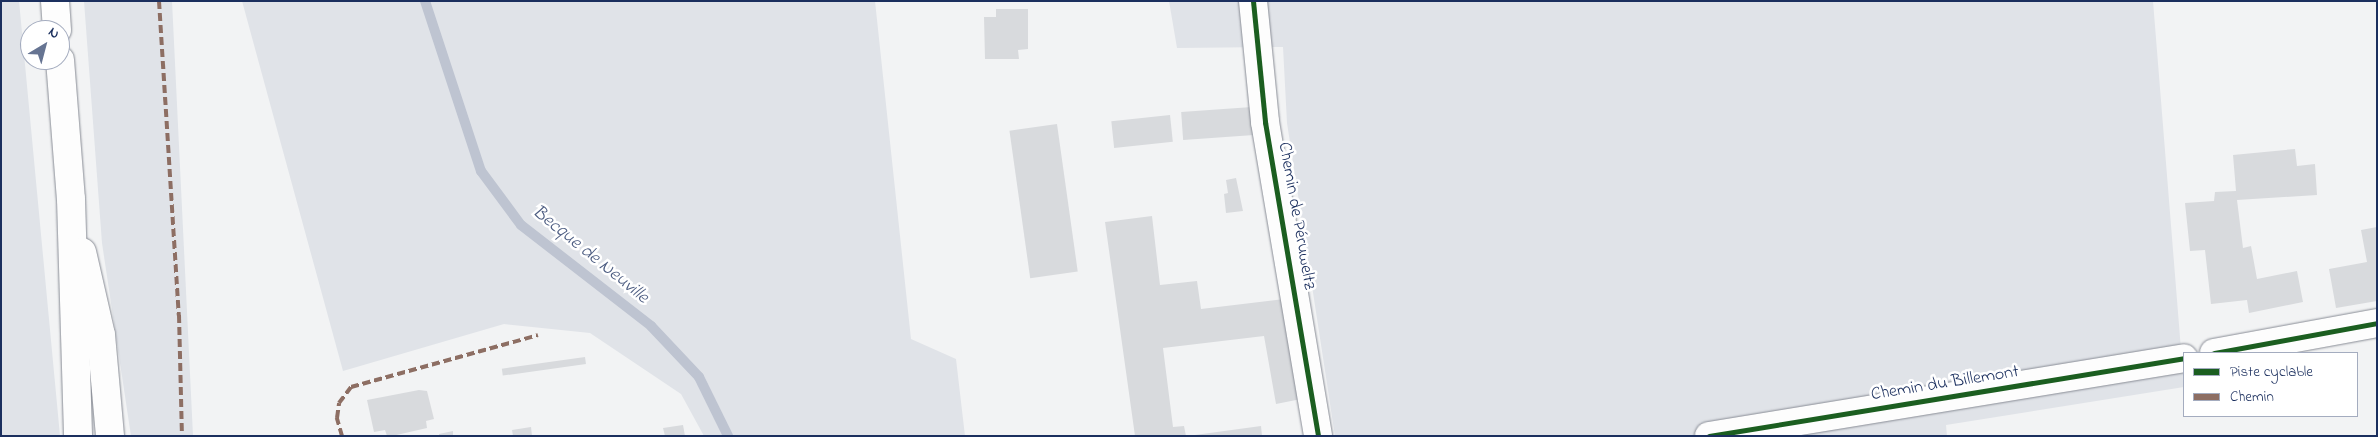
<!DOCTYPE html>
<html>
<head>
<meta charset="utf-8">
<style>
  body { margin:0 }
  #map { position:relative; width:2378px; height:437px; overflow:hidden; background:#f2f3f4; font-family:"Indie Flower",sans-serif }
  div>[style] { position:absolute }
  .green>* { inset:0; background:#e0e3e8 }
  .stream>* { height:10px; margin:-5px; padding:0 5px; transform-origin:5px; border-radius:5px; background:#bec4d1 }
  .building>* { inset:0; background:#d8dadd; transform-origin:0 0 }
  .roads { filter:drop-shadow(0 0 1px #888c95) drop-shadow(0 0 1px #888c95) }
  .minor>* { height:28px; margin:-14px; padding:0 14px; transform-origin:14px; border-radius:14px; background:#fdfdfd }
  .major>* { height:28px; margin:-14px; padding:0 14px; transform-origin:14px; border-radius:14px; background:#fdfdfd }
  .quiet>* { height:4px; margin-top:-2px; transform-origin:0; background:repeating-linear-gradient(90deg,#8d6e63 0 8px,transparent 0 12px) }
  .cycleway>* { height:5px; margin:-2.5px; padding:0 2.5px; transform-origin:2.5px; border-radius:2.5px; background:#1b5e20 }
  span { translate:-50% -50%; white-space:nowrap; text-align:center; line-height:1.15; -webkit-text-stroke:5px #fff; paint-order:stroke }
  .street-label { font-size:18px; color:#1b2f5e }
  .water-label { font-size:19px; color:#4c5c81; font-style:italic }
  .frame { position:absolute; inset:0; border:2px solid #1b2f5e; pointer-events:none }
  .legend { position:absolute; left:2183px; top:352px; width:175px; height:65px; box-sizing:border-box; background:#fff; border:1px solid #a4acbf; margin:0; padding:6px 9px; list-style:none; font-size:15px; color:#1b2f5e }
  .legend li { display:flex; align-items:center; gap:10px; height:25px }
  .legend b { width:25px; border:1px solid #a4acbf }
  .north { position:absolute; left:20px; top:20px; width:50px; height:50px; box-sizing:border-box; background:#fff; border:1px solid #a4acbf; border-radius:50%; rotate:37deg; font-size:14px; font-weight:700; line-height:20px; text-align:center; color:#1b2f5e }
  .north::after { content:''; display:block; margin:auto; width:18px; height:22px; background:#667492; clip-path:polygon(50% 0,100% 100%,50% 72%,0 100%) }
</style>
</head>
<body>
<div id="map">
  <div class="green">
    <i style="clip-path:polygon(1px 1px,19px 1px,60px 436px,1px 436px)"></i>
    <i style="clip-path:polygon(84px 1px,172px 1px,193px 436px,131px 436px,102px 243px)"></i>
    <i style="clip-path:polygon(242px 1px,875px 1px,911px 339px,956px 359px,965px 436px,704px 436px,681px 394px,590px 333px,504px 324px,343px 371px)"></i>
    <i style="clip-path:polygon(1169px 1px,2153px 1px,2184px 387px,1946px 425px,1947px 436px,1335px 436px,1287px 123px,1283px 47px,1177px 48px)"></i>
  </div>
  <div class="stream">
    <i style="left:425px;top:1px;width:179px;rotate:71.8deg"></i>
    <i style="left:481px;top:171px;width:67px;rotate:53.5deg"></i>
    <i style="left:521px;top:225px;width:165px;rotate:37.8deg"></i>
    <i style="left:651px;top:326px;width:70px;rotate:46.7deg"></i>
    <i style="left:699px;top:377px;width:66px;rotate:63.8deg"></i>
  </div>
  <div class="building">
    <i style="clip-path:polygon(996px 9px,1028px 9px,1028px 49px,1018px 50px,1019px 59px,985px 59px,984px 17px,996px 17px)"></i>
    <i style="left:1252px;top:107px;width:28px;height:71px;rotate:86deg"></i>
    <i style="left:1170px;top:115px;width:27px;height:59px;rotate:84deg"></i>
    <i style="left:1057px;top:124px;width:149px;height:48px;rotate:82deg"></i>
    <i style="clip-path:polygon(2295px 149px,2297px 166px,2315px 164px,2317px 195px,2237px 200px,2243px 248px,2251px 246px,2257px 279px,2297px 271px,2303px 302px,2249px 313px,2247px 300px,2211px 304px,2205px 250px,2190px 251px,2185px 203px,2214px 201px,2215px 192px,2236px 191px,2233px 155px)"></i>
    <i style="clip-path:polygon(1236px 178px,1243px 211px,1226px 213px,1224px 194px,1228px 193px,1226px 180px)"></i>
    <i style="clip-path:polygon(1152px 216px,1160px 285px,1197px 281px,1201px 309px,1284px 299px,1301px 399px,1276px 404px,1264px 336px,1163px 348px,1173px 427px,1184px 426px,1186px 436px,1135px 436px,1105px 222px)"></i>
    <i style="clip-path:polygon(2377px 227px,2377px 301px,2336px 308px,2329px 269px,2367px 262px,2361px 230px)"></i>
    <i style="left:585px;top:357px;width:7px;height:84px;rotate:82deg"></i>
    <i style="clip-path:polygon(419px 390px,427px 391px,434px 419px,426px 421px,427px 428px,392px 436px,387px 436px,385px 430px,374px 432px,367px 400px)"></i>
    <i style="clip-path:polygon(683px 425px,685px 436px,665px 436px,663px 428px)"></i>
    <i style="clip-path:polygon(1261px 426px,1262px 436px,1195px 436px,1195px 435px)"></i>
    <i style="clip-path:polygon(531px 427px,532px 436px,513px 436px,512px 430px)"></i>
    <i style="clip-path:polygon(453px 431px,453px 436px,439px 436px,439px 434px)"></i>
  </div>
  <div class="roads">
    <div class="minor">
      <i style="left:1253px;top:1px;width:122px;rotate:84.3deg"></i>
      <i style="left:1265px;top:122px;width:318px;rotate:80.4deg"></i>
      <i style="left:2214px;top:353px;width:166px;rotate:-10.4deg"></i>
      <i style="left:1709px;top:436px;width:481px;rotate:-9.3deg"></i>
    </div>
    <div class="major">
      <i style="left:55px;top:1px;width:29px;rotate:86deg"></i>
      <i style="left:60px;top:60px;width:139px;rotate:85.5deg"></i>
      <i style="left:71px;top:199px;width:237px;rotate:88.3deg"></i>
      <i style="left:82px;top:252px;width:85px;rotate:77.1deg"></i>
      <i style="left:101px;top:335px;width:101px;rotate:84.9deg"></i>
    </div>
  </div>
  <div class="quiet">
    <i style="left:159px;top:1px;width:315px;rotate:86.4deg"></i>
    <i style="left:179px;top:315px;width:121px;rotate:88.6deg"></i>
    <i style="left:342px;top:436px;width:19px;rotate:-106deg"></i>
    <i style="left:337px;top:418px;width:15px;rotate:-82deg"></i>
    <i style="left:339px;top:403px;width:20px;rotate:-53deg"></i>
    <i style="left:351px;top:387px;width:194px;rotate:-15.5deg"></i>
  </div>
  <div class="cycleway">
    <i style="left:1253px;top:1px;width:122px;rotate:84.3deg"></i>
    <i style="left:1265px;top:122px;width:318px;rotate:80.4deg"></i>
    <i style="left:2214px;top:353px;width:166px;rotate:-10.4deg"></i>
    <i style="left:1709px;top:436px;width:481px;rotate:-9.3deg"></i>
  </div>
  <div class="street-label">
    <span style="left:1296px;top:216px;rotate:80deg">Chemin de Péruweltz</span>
    <span style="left:1945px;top:384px;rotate:-9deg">Chemin du Billemont</span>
  </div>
  <div class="water-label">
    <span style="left:590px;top:255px;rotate:39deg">Becque de Neuville</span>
  </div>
  <div class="frame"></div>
  <ul class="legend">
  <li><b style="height:6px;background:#1b5e20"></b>Piste cyclable</li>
  <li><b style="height:6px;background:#8d6e63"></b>Chemin</li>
  </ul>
  <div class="north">N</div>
</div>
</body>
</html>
